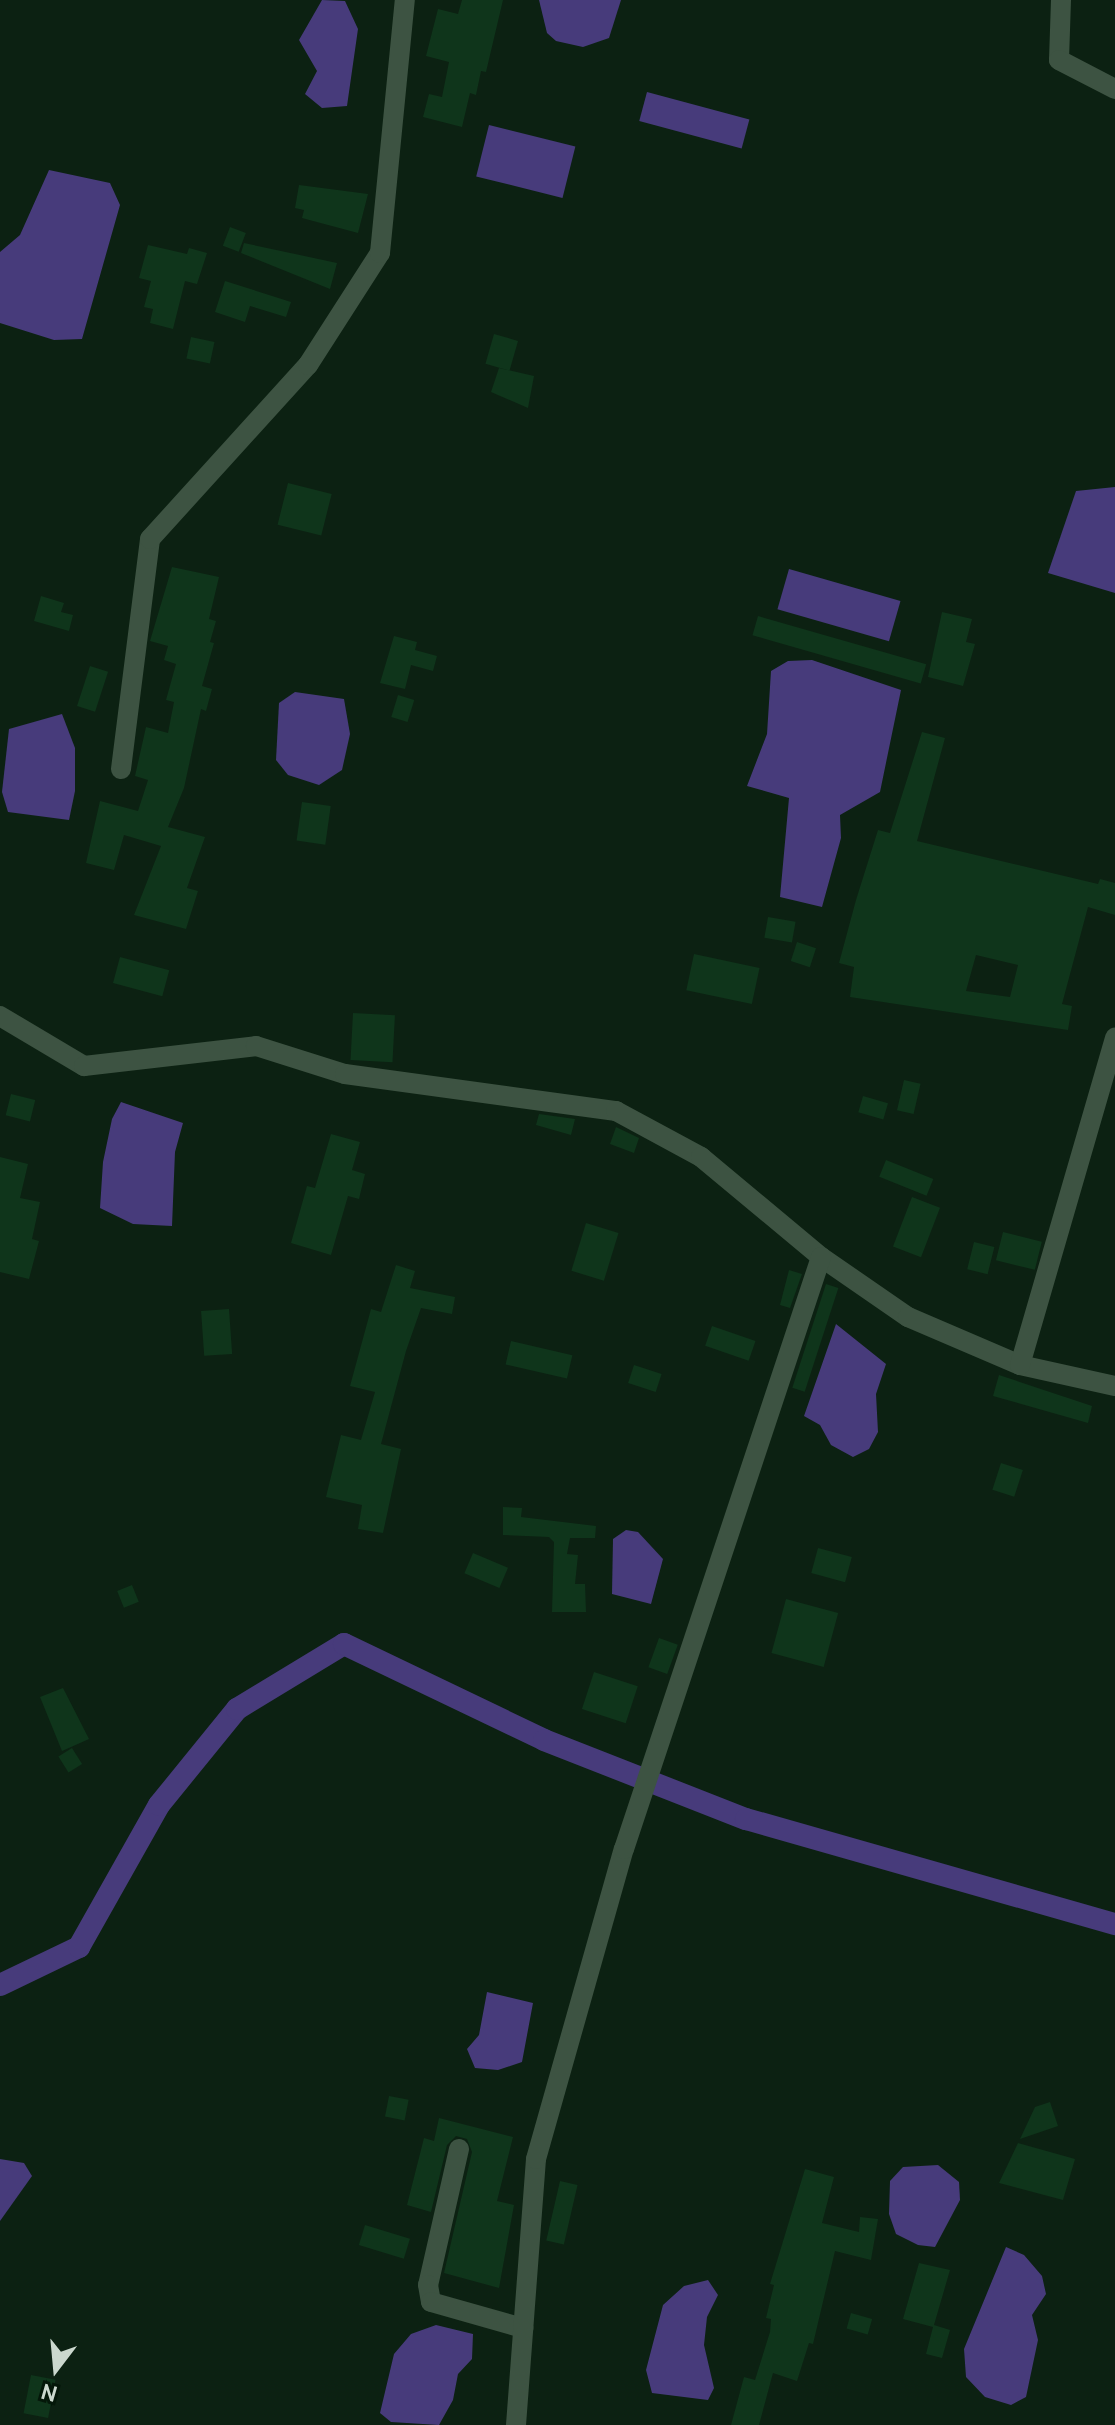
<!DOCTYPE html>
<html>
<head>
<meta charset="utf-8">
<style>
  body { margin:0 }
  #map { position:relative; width:1115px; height:2425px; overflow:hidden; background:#0c2112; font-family:Cabin,sans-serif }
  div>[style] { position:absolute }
  .water>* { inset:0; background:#473b7b; transform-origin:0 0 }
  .canal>* { height:22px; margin:-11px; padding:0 11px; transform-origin:11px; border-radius:11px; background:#473b7b }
  .building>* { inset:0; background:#0f351b; transform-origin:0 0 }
  .street>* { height:20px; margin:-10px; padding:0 10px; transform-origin:10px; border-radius:10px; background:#3d5342 }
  span { translate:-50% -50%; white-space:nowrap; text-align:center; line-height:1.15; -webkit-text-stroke:7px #041709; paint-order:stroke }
  .north { position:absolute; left:16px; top:2329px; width:80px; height:80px; -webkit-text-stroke:6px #041709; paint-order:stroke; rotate:196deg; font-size:22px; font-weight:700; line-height:32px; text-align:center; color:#cbd8ce }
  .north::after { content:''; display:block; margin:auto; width:28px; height:36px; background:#cbd8ce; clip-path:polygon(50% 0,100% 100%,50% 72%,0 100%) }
</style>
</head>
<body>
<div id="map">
  <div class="water">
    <i style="clip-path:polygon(322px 0,345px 1px,358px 29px,347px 106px,322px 108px,305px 94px,317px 71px,299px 40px)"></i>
    <i style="clip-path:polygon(539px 0,621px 0,609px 38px,583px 47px,556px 41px,547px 33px)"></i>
    <i style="left:647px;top:92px;width:106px;height:30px;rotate:15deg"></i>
    <i style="left:489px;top:125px;width:89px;height:53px;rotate:14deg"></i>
    <i style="clip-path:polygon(49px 170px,110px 183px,120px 205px,82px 339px,54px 340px,0 323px,0 252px,20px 235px)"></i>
    <i style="clip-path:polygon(1115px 487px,1115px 593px,1048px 573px,1076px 491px)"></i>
    <i style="left:789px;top:569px;width:116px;height:42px;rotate:16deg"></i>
    <i style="clip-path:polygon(812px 660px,901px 690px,880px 792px,840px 815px,841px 838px,822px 907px,780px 897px,789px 798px,747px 786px,767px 734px,771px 671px,788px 661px)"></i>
    <i style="clip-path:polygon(295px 692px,344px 699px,350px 734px,342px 770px,319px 785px,288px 775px,276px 760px,279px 703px)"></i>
    <i style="clip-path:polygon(62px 714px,75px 748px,75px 791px,69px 820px,8px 812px,2px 792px,9px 729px)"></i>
    <i style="clip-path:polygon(121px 1102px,183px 1123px,175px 1152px,172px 1226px,133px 1224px,100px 1208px,103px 1162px,112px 1119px)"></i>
    <i style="clip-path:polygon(836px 1324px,886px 1364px,876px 1394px,878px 1432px,869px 1449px,853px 1457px,831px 1445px,820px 1425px,804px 1416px)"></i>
    <i style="clip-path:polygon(626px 1530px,638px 1532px,663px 1559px,651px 1604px,612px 1594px,613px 1539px)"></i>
    <i style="clip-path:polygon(487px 1992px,533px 2003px,522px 2062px,498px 2070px,475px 2068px,467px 2049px,479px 2035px)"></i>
    <i style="clip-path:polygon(0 2159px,24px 2163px,32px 2176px,0 2221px)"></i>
    <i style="clip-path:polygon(938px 2165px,959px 2182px,960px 2200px,935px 2247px,918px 2245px,896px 2234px,889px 2214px,890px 2181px,903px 2167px)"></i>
    <i style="clip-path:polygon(1006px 2247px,1024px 2255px,1042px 2276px,1046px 2294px,1032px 2315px,1038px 2340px,1026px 2397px,1011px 2405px,985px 2397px,966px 2377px,964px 2349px)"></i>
    <i style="clip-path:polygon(708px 2280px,718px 2295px,707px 2317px,704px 2345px,714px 2388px,708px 2400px,652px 2393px,646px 2370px,663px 2305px,684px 2286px)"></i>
    <i style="clip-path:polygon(436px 2325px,473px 2334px,472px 2359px,458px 2374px,453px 2400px,439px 2425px,391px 2422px,380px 2413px,394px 2354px,411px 2334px)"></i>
  </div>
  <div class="canal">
    <i style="left:0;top:1985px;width:88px;rotate:-25.7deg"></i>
    <i style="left:79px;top:1947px;width:163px;rotate:-60.6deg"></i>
    <i style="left:159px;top:1805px;width:124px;rotate:-50.9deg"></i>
    <i style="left:237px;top:1709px;width:125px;rotate:-31.3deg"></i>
    <i style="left:344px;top:1644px;width:222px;rotate:25.6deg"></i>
    <i style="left:544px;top:1740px;width:217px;rotate:21.4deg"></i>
    <i style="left:746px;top:1819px;width:384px;rotate:15.9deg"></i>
  </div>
  <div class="building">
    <i style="clip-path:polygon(462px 0,503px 0,486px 72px,481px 71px,476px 95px,470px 93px,462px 127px,423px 117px,429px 94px,442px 97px,449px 62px,426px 56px,438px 9px,458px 14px)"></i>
    <i style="clip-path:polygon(299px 185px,368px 194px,358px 233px,302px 218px,304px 210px,295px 208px)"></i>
    <i style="left:230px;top:227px;width:17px;height:20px;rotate:21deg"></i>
    <i style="clip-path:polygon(244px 243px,337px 263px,330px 289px,241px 253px)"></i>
    <i style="clip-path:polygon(148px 245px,187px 254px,189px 248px,207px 253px,197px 284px,185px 281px,173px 329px,150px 323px,153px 309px,144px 307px,151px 281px,139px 278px)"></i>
    <i style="clip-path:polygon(225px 281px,291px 302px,286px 317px,250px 306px,245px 322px,215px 312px)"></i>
    <i style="left:494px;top:334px;width:25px;height:31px;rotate:16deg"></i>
    <i style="left:191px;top:337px;width:24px;height:22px;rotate:12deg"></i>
    <i style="clip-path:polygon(499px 368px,534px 376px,528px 408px,491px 392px)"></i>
    <i style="left:288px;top:483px;width:45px;height:43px;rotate:14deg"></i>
    <i style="clip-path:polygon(172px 567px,219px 577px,209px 619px,216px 621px,210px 642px,214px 643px,202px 686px,212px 689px,206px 711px,201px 709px,184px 788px,168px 827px,205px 837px,187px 888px,198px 891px,186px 929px,134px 915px,161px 846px,124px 835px,114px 870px,86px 863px,100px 801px,138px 811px,148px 780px,135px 776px,146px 727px,168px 733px,174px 702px,166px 700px,176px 664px,164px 660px,168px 646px,150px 641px)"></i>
    <i style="clip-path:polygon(41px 596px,64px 603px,61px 612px,73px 615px,69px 631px,34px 621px)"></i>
    <i style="clip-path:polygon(942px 612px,972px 619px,966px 642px,975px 644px,963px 686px,928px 677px)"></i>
    <i style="left:758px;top:616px;width:175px;height:20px;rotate:16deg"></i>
    <i style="clip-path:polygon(394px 636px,417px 642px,415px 650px,437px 656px,433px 671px,411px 665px,405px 689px,380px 683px)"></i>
    <i style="left:90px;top:666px;width:19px;height:42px;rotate:18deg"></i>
    <i style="left:398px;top:695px;width:17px;height:23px;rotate:17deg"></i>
    <i style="clip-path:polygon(evenodd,922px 732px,945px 738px,917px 841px,1098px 884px,1100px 879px,1115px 883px,1115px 915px,1088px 907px,1062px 1004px,1072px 1006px,1068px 1030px,850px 997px,854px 967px,839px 963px,856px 900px,878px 830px,890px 833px,922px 732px,976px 955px,1018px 965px,1010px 997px,966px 991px,976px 955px)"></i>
    <i style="left:302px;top:802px;width:29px;height:39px;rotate:8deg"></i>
    <i style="left:768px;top:917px;width:28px;height:21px;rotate:10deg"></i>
    <i style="left:797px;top:942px;width:20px;height:20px;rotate:18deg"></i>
    <i style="left:694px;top:954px;width:67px;height:37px;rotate:12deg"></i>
    <i style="left:120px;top:957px;width:51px;height:27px;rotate:15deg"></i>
    <i style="left:353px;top:1013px;width:42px;height:47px;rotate:3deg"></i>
    <i style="left:904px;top:1080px;width:17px;height:31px;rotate:13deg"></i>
    <i style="left:11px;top:1094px;width:25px;height:22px;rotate:14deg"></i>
    <i style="left:863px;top:1096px;width:26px;height:17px;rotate:16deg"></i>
    <i style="clip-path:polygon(539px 1114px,575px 1119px,571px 1135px,536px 1125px)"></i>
    <i style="clip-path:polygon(616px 1127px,639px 1138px,634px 1153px,610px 1144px)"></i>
    <i style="clip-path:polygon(331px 1134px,360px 1142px,352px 1170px,365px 1174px,359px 1199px,348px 1196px,331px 1255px,291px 1243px,307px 1186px,315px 1188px)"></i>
    <i style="clip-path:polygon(0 1157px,28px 1164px,20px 1198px,40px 1202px,32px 1239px,39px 1241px,29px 1279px,0 1272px)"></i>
    <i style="left:886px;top:1160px;width:51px;height:18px;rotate:22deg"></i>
    <i style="left:912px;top:1197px;width:30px;height:53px;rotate:21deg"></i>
    <i style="left:586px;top:1223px;width:34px;height:50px;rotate:17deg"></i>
    <i style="left:1003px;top:1232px;width:40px;height:29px;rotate:14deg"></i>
    <i style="left:974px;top:1242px;width:21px;height:28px;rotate:14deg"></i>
    <i style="clip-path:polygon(396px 1265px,415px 1271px,410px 1288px,455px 1297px,452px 1314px,421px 1308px,406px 1351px,381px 1444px,401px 1449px,383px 1533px,358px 1529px,362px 1505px,326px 1497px,341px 1435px,361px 1440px,375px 1392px,350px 1386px,371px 1309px,381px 1312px)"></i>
    <i style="clip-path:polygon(789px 1270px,802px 1274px,790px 1308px,780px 1305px)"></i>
    <i style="left:826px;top:1284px;width:13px;height:109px;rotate:18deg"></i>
    <i style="left:229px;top:1309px;width:45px;height:28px;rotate:86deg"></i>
    <i style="left:712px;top:1326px;width:46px;height:21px;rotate:19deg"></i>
    <i style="left:511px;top:1341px;width:63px;height:24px;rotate:13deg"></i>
    <i style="left:634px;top:1365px;width:29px;height:19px;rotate:18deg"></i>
    <i style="clip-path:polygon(999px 1375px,1092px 1406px,1088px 1423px,993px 1396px)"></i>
    <i style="left:1001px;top:1463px;width:23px;height:28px;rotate:18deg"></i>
    <i style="clip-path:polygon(503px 1507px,522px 1508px,521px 1517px,596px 1526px,595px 1538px,570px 1538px,567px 1554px,578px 1555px,575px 1584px,585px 1584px,586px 1612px,552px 1612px,554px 1542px,549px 1537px,503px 1535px)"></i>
    <i style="left:818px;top:1548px;width:35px;height:26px;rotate:15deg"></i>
    <i style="left:473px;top:1553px;width:38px;height:22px;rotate:23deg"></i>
    <i style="left:132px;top:1585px;width:18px;height:16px;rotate:68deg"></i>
    <i style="left:786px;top:1599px;width:54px;height:56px;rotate:15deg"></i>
    <i style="left:659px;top:1638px;width:20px;height:31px;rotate:20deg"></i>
    <i style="left:594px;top:1672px;width:46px;height:39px;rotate:18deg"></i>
    <i style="clip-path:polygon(63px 1688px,89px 1739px,62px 1751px,40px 1697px)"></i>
    <i style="left:72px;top:1748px;width:19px;height:16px;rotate:58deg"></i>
    <i style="left:389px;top:2096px;width:20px;height:21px;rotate:11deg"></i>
    <i style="clip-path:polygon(1050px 2102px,1058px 2126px,1020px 2139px,1035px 2107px)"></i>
    <i style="clip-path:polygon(439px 2118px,513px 2137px,497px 2201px,514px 2205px,499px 2288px,444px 2273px,472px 2152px,467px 2139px,456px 2136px,447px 2145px,431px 2212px,407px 2205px,424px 2138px,434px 2141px)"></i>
    <i style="clip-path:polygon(1018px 2143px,1075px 2159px,1063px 2200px,999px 2183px)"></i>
    <i style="clip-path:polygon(805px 2169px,834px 2177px,822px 2223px,859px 2232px,860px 2217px,878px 2219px,871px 2260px,835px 2251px,813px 2344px,809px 2343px,797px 2381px,773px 2373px,759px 2425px,731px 2425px,744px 2377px,755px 2380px,770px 2332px,771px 2319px,766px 2318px,774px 2285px,770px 2284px)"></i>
    <i style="left:560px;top:2181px;width:18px;height:61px;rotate:13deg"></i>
    <i style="left:365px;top:2225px;width:47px;height:21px;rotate:17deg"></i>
    <i style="clip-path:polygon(919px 2263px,950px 2270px,934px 2325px,950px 2330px,942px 2358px,926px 2354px,933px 2327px,903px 2319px)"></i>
    <i style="left:851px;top:2313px;width:22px;height:16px;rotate:16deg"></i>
    <i style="left:31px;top:2375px;width:25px;height:39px;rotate:11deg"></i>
  </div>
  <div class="street">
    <i style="left:1061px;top:0;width:60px;rotate:91.9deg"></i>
    <i style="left:1059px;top:60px;width:63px;rotate:27.4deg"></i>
    <i style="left:121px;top:769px;width:232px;rotate:-82.8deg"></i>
    <i style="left:150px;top:539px;width:235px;rotate:-47.8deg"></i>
    <i style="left:308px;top:365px;width:133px;rotate:-57.3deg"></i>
    <i style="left:380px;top:253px;width:254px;rotate:-84.4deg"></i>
    <i style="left:0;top:1016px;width:98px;rotate:30.8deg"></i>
    <i style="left:84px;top:1066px;width:173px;rotate:-6.6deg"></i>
    <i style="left:256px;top:1046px;width:93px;rotate:17.5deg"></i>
    <i style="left:345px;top:1074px;width:274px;rotate:7.8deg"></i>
    <i style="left:616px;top:1111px;width:97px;rotate:28.4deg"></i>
    <i style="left:701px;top:1157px;width:156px;rotate:39.8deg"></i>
    <i style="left:821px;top:1257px;width:106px;rotate:34.6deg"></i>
    <i style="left:908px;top:1317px;width:122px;rotate:23.2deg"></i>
    <i style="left:1020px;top:1365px;width:97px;rotate:12.5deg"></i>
    <i style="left:1020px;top:1365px;width:341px;rotate:-73.8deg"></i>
    <i style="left:459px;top:2149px;width:139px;rotate:102.8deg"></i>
    <i style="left:428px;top:2285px;width:17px;rotate:80deg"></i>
    <i style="left:431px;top:2302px;width:96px;rotate:15.8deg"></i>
    <i style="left:516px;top:2425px;width:267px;rotate:-85.7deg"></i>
    <i style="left:536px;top:2159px;width:322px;rotate:-74.2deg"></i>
    <i style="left:624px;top:1849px;width:624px;rotate:-71.59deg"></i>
  </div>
  <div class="north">N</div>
</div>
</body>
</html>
